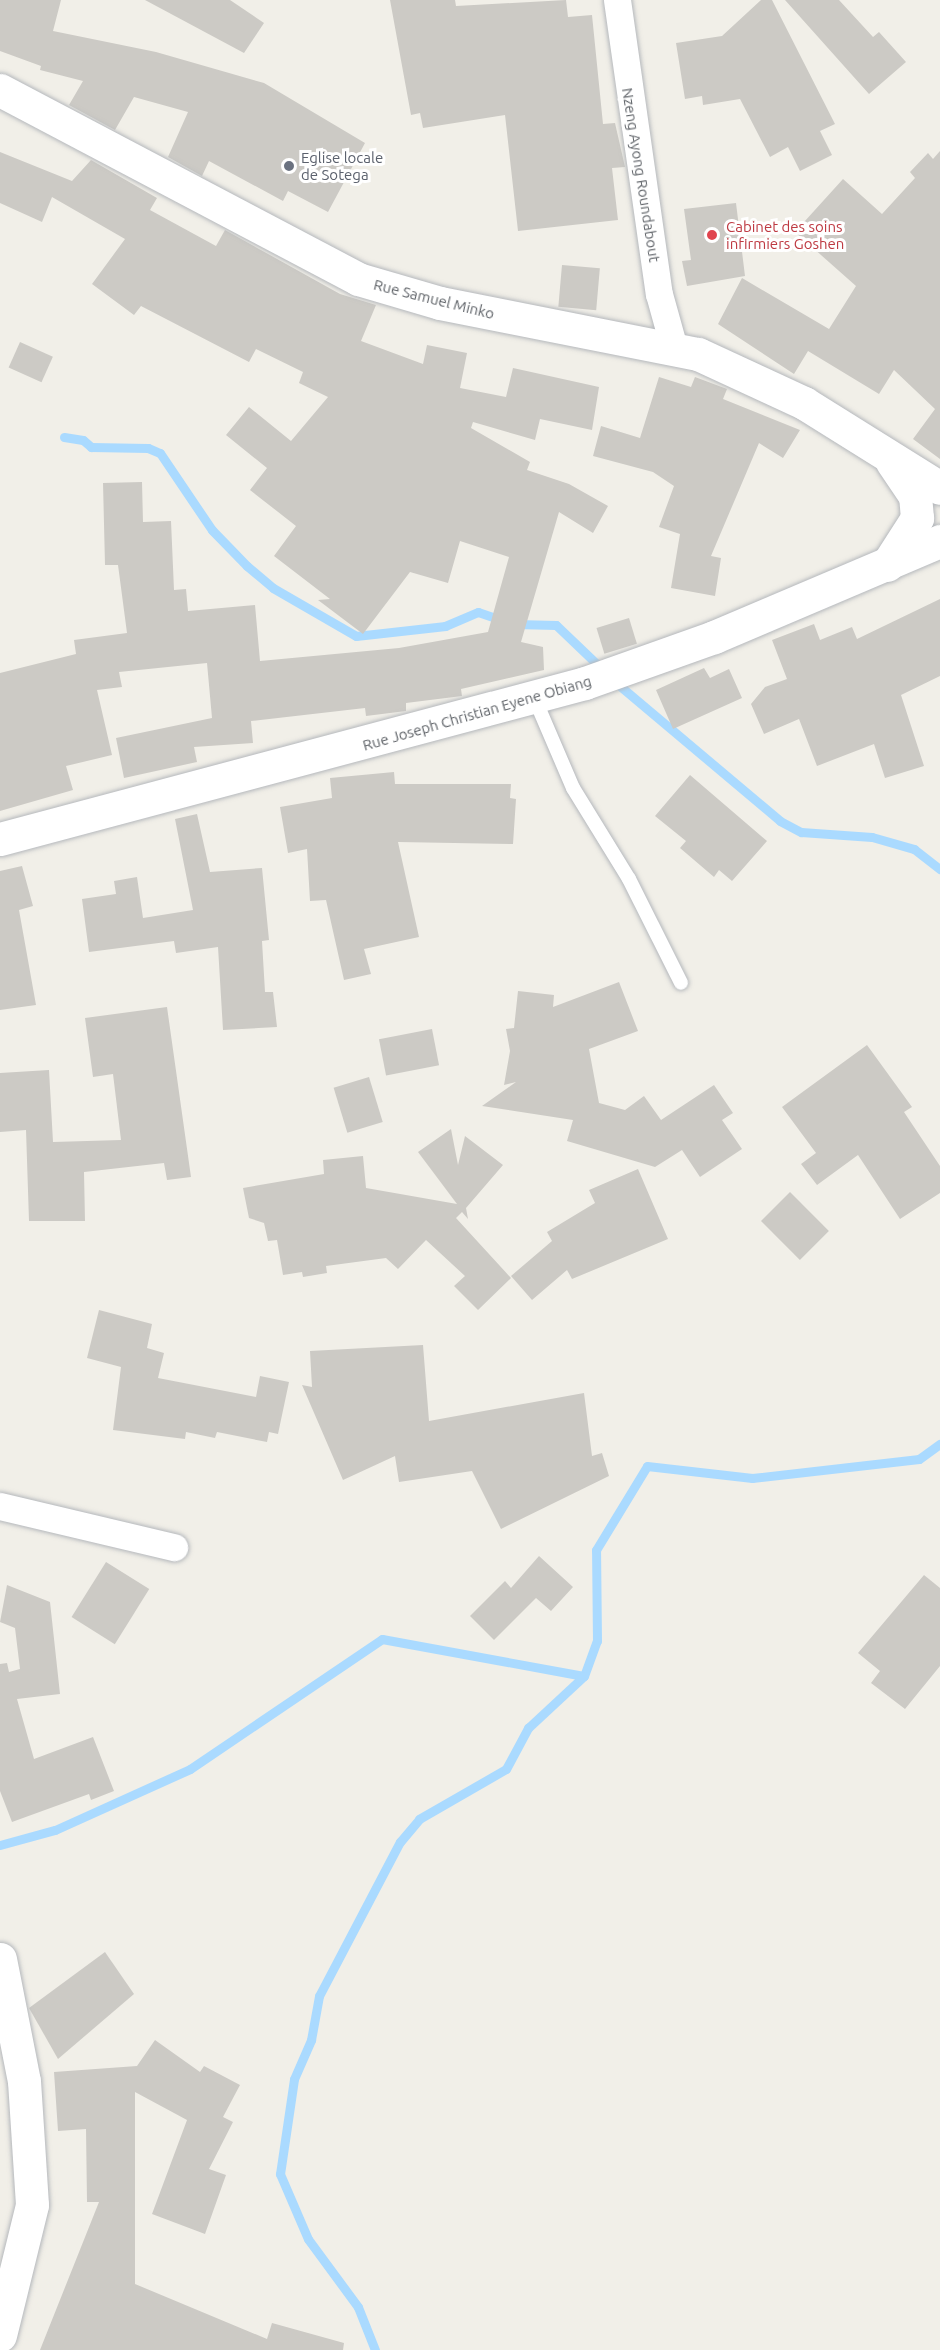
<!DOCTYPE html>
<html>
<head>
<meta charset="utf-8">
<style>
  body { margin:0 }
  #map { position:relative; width:940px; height:2350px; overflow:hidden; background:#f1efe8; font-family:Ubuntu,sans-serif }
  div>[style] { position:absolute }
  .stream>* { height:9px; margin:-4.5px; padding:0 4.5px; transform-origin:4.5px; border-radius:4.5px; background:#aadaff }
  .building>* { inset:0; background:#cccac5; transform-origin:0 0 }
  .roads { filter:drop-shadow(0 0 2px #b5b8bc) drop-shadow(0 0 2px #b5b8bc) }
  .lane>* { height:14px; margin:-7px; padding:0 7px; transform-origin:7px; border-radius:7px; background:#fff }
  .street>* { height:27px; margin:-13.5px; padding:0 13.5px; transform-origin:13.5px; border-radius:13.5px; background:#fff }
  .secondary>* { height:33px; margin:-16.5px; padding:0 16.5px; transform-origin:16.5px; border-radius:16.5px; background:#fff }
  .dots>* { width:16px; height:16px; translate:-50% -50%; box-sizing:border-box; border:3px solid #fff; border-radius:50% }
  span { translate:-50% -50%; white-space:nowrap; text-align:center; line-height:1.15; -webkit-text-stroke:6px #fff; paint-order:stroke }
  .worship-label { font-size:15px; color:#5b616d }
  .left { translate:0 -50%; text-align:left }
  .street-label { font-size:15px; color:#5f6368 }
  .health-label { font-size:15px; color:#be3a42 }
</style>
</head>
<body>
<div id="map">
  <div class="stream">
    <i style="left:64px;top:437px;width:19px;rotate:9deg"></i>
    <i style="left:83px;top:440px;width:11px;rotate:41deg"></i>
    <i style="left:91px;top:447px;width:57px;rotate:1deg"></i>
    <i style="left:148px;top:448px;width:13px;rotate:23deg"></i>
    <i style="left:160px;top:453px;width:93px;rotate:56deg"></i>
    <i style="left:212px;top:530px;width:50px;rotate:45.8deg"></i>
    <i style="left:247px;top:566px;width:34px;rotate:40deg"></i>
    <i style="left:273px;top:588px;width:96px;rotate:30deg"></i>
    <i style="left:356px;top:636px;width:90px;rotate:-6.4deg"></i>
    <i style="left:445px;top:626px;width:36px;rotate:-23deg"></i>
    <i style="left:478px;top:612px;width:24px;rotate:19deg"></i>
    <i style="left:515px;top:624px;width:41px;rotate:1.4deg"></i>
    <i style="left:556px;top:625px;width:64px;rotate:43.7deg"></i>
    <i style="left:614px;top:681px;width:217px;rotate:40.1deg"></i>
    <i style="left:780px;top:821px;width:24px;rotate:28deg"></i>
    <i style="left:801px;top:832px;width:71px;rotate:4deg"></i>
    <i style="left:872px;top:837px;width:44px;rotate:15.9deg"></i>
    <i style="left:914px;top:849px;width:33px;rotate:38deg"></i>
    <i style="left:0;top:1845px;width:57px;rotate:-15.3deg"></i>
    <i style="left:55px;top:1830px;width:148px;rotate:-24.3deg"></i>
    <i style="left:190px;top:1769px;width:232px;rotate:-34.1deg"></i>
    <i style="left:382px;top:1639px;width:205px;rotate:10.4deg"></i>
    <i style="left:584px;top:1676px;width:37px;rotate:-70deg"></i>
    <i style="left:597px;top:1641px;width:91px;rotate:-90.6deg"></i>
    <i style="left:596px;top:1550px;width:98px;rotate:-58.7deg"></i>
    <i style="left:647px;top:1466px;width:106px;rotate:6.5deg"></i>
    <i style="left:752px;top:1478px;width:168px;rotate:-6.5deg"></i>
    <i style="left:919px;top:1459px;width:26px;rotate:-36deg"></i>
    <i style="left:375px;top:2350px;width:46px;rotate:-111.6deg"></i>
    <i style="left:358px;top:2307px;width:84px;rotate:-126.3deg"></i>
    <i style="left:308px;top:2239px;width:71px;rotate:-113.3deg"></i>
    <i style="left:280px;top:2174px;width:96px;rotate:-81.6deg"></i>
    <i style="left:294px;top:2079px;width:43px;rotate:-66.4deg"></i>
    <i style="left:311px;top:2040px;width:45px;rotate:-79.7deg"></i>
    <i style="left:319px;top:1996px;width:174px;rotate:-62.3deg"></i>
    <i style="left:400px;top:1842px;width:30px;rotate:-50deg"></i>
    <i style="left:419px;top:1819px;width:100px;rotate:-29.9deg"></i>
    <i style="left:506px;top:1769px;width:47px;rotate:-61.8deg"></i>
    <i style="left:528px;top:1728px;width:76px;rotate:-42.9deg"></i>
  </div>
  <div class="building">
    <i style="clip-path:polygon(0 0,61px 0,53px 31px,156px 52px,264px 83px,365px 143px,328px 212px,288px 191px,283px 201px,209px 161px,202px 176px,168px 157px,188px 112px,134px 97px,115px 130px,69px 105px,83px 81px,40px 70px,41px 66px,0 51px)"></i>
    <i style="clip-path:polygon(145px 0,230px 0,264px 23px,244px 53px)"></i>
    <i style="clip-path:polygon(390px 0,455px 0,456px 6px,566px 0,568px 17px,592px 15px,603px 124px,615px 123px,625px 167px,612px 168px,618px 220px,518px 231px,505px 115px,423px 128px,420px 113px,411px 115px)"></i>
    <i style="clip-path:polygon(761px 0,772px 0,835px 124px,820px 131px,832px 155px,800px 171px,788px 147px,770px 157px,740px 99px,703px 105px,702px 96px,685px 99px,676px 43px,722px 36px)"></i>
    <i style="clip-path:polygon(785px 0,839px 0,873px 37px,879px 32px,906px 62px,869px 94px)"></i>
    <i style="clip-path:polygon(940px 151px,940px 459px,913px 439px,935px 409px,894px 370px,879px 394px,808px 351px,794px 374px,718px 324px,742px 278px,829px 329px,856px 286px,795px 232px,843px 179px,882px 214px,915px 178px,910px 172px,928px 153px,933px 159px)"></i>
    <i style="clip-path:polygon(0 152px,72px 181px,91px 160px,157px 198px,150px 210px,216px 246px,225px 230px,340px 294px,376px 305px,361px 341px,423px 364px,427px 345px,467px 353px,460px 388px,506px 397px,513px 368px,599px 387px,592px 430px,540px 419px,535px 440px,473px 422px,471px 428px,530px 462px,527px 470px,569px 484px,608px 506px,593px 533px,559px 512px,521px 642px,543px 647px,544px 670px,461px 689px,462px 696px,406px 703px,406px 711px,366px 716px,365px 708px,251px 721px,253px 743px,194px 747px,197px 762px,124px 778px,116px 738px,212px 718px,207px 663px,119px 672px,122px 687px,97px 690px,112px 755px,66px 766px,73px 790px,0 811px,0 673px,76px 654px,74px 640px,127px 633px,118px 565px,105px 565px,103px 483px,142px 482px,143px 522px,171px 521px,174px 590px,186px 589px,188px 611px,255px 605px,260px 661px,399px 648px,488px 632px,509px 557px,460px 541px,448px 583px,410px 572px,363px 634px,318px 600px,330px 599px,274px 556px,296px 526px,250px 490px,267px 468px,226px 435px,249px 407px,291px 441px,328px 397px,299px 383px,303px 372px,256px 349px,249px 362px,141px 306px,134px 315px,92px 284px,125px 239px,52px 197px,42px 222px,0 203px)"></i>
    <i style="clip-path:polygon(736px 203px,745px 276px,687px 286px,682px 261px,691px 260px,684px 209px)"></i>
    <i style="left:562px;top:265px;width:38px;height:42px;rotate:5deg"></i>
    <i style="left:20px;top:342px;width:36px;height:28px;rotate:24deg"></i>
    <i style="clip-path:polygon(659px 377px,691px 387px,695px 377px,727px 389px,723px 399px,800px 430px,783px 458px,759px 443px,711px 556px,721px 558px,715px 596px,671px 588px,680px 534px,659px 527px,674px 486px,653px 472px,593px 456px,601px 426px,640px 438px)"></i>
    <i style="clip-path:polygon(940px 599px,940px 676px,901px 695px,924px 766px,885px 778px,874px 744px,817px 766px,799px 719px,764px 734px,751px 704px,765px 687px,787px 679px,772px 640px,814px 624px,820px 640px,852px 627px,857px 639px)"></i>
    <i style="left:629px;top:618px;width:27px;height:34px;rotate:73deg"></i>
    <i style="clip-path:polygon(704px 668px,710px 678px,729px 669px,742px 698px,673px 729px,656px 690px)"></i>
    <i style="clip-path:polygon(394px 772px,395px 784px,511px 784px,510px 798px,516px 799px,513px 844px,398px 842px,419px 937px,364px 949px,371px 974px,344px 980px,326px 900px,310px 901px,307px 849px,288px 853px,280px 807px,332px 798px,330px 778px)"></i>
    <i style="clip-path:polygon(690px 775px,767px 841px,732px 881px,719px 870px,714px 877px,680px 848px,686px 841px,655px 816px)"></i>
    <i style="clip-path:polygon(197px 814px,210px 872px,262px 868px,269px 940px,262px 941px,265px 992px,273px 992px,277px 1027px,223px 1030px,218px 947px,176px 953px,174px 941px,89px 952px,82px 899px,116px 894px,114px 881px,137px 877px,143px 918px,193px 910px,175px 819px)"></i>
    <i style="clip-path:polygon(22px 866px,33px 906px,19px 910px,36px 1005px,0 1010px,0 871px)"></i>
    <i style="clip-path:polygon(619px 982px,638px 1031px,589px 1049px,599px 1103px,625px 1110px,644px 1096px,661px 1120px,714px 1085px,733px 1113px,722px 1120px,742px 1149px,700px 1177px,682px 1150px,655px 1167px,567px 1141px,573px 1120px,482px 1106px,516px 1082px,504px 1085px,510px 1051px,506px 1029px,514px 1028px,518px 991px,554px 995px,553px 1007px)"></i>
    <i style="clip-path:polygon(167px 1007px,191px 1177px,167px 1180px,164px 1163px,84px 1172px,85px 1221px,29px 1221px,26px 1130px,0 1132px,0 1073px,49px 1070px,53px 1142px,121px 1140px,113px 1074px,93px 1077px,85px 1018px)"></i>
    <i style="left:432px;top:1029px;width:37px;height:54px;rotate:79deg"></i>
    <i style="clip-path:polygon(867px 1045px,912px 1107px,904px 1112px,940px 1166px,940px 1193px,900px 1219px,858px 1155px,817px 1185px,801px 1164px,816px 1153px,782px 1107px)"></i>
    <i style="left:369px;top:1077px;width:47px;height:37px;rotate:73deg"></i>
    <i style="clip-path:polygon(451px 1129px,458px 1165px,465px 1136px,503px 1165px,466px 1208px,468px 1219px,462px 1212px,456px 1218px,511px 1278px,478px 1310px,454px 1286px,465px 1276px,426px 1240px,398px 1269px,386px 1258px,326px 1266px,327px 1273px,303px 1277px,302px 1272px,283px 1275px,277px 1240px,268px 1241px,264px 1223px,249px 1218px,243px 1188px,324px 1174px,323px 1160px,363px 1156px,366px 1188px,457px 1204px,418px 1152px)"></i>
    <i style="clip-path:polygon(638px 1169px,668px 1239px,572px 1279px,567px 1270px,532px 1300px,511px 1276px,552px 1241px,547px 1232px,595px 1203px,589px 1190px)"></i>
    <i style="left:790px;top:1192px;width:55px;height:41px;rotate:45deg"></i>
    <i style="clip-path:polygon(99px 1310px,152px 1324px,147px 1348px,164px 1353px,158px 1378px,256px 1397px,260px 1376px,289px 1382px,278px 1434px,269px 1432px,267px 1442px,217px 1432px,215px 1438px,186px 1432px,185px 1439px,113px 1430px,121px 1367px,87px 1358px)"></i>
    <i style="clip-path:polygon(423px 1345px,429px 1421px,584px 1393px,592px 1456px,602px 1453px,609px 1476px,501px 1529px,472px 1471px,399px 1482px,395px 1456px,343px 1480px,302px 1385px,312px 1387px,310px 1351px)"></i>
    <i style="clip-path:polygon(539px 1556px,573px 1587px,551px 1611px,536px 1598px,494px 1640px,470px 1616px,505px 1581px,511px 1588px)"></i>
    <i style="left:106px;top:1562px;width:51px;height:65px;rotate:32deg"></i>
    <i style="clip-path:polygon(924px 1575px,940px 1588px,940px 1666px,905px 1709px,871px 1683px,880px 1671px,858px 1653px)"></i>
    <i style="clip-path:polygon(7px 1585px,50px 1602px,60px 1694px,17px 1699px,34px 1759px,93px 1737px,114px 1791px,91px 1800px,89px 1794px,12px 1822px,0 1791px,0 1664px,7px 1663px,9px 1672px,20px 1669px,15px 1628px,0 1622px)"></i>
    <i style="clip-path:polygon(105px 1952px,134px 1994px,58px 2059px,29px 2008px)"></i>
    <i style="clip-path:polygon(155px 2040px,200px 2072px,204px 2066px,240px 2085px,223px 2117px,233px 2122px,209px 2169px,226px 2175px,205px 2234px,152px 2214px,187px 2120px,135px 2092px,135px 2284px,267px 2339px,272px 2323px,344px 2343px,343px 2350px,40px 2350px,99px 2202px,87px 2202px,86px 2129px,58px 2131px,54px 2072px,137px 2066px)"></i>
  </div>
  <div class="roads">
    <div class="lane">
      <i style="left:534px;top:697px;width:99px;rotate:66.8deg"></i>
      <i style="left:573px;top:788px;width:107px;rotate:58.4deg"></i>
      <i style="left:629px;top:879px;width:116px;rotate:63.4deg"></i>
    </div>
    <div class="street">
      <i style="left:617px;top:0;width:297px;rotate:81.9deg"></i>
      <i style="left:659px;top:294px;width:56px;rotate:74.5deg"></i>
      <i style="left:0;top:1506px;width:179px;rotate:13.3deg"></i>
    </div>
    <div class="secondary">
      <i style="left:0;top:90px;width:405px;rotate:27.8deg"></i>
      <i style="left:358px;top:279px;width:85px;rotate:16.3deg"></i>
      <i style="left:440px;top:303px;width:263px;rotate:11.2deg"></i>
      <i style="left:698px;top:354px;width:117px;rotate:24.8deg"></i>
      <i style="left:804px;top:403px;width:160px;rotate:32deg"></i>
      <i style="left:887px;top:565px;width:56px;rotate:-57.4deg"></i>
      <i style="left:917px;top:518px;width:22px;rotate:-95deg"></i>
      <i style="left:915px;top:496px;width:41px;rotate:-124.1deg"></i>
      <i style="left:0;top:839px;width:605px;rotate:-14.93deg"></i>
      <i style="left:585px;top:683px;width:137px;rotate:-19.6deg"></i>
      <i style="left:714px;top:637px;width:246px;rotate:-23deg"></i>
      <i style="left:0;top:1959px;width:124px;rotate:78.9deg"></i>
      <i style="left:24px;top:2081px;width:124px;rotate:86.3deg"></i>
      <i style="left:32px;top:2205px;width:134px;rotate:103.8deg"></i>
    </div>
  </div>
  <div class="dots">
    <i style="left:289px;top:166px;background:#6b7280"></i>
    <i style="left:712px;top:235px;background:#e0444e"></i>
  </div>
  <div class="worship-label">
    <span class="left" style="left:301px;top:166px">Eglise locale<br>de Sotega</span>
  </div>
  <div class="street-label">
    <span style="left:641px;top:175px;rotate:81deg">Nzeng Ayong Roundabout</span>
    <span style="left:434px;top:299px;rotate:14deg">Rue Samuel Minko</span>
    <span style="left:477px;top:713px;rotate:-16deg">Rue Joseph Christian Eyene Obiang</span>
  </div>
  <div class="health-label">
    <span class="left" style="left:726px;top:235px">Cabinet des soins<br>infirmiers Goshen</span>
  </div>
</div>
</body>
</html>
